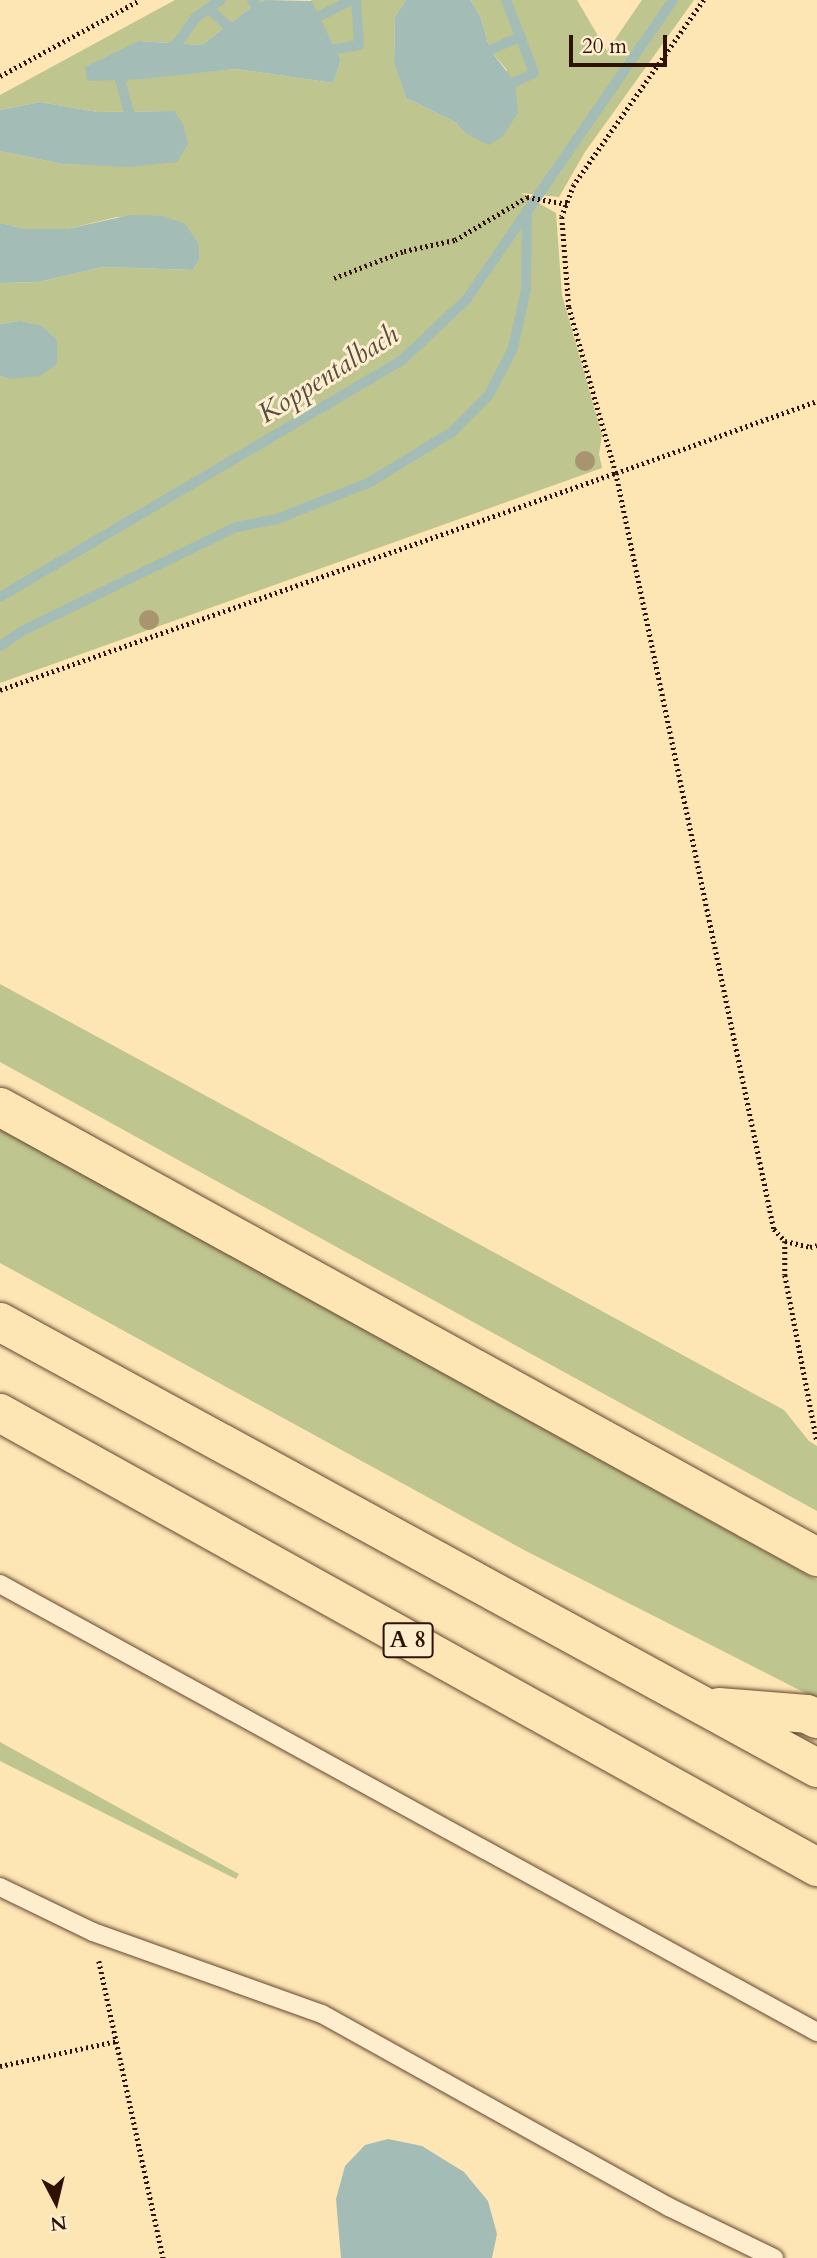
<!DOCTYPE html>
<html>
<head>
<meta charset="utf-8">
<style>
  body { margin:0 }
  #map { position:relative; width:817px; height:2258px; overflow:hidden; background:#fee5b4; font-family:Cardo,serif }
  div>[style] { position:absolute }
  .green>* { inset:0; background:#bfc58e }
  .water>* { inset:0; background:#a3bdb6 }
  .stream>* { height:10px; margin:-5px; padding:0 5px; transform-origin:5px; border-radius:5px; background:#a3bdb6 }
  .path>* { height:4.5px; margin-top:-2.25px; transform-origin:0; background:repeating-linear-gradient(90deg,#301204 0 2px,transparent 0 5.5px) }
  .roads { filter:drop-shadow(0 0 2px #644730) drop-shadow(0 0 2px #644730) }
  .service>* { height:18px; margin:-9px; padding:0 9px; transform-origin:9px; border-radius:9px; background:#feeece }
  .motorway>* { height:38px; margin:-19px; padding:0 19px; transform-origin:19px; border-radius:19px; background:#fee5b4 }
  .trees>* { width:20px; height:20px; margin:-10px; border-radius:50%; background:#a8946e }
  span { translate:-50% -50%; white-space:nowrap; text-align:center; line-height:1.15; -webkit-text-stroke:6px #feeece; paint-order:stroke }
  .shield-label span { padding:2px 5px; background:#feeece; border:2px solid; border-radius:5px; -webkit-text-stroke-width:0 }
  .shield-label { font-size:24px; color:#301204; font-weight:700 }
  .water-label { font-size:28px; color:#584e42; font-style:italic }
  .north { position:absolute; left:21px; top:2167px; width:70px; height:70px; -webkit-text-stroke:5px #feeece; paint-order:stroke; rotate:173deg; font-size:19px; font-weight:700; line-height:28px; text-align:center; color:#301204 }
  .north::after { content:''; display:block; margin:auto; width:24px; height:32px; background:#301204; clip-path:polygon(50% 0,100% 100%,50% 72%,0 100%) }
  .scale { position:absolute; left:569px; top:35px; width:98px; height:32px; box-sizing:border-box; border:4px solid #301204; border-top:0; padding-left:9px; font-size:21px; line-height:24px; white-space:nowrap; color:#301204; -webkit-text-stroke:5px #feeece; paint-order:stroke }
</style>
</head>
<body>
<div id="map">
  <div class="green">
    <i style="clip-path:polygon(175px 0,265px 0,255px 4px,202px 45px,139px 41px,120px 80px,236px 69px,333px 83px,341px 60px,311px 0,406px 0,395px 16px,394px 62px,406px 98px,455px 122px,465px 133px,507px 70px,490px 50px,481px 18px,471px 0,577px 0,607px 51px,642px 0,694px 0,585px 152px,559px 197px,521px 193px,556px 213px,562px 295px,602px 435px,599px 454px,602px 468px,0 683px,0 376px,9px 379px,19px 321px,0 324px,0 283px,39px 282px,103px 267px,193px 270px,199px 260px,199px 244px,163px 216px,117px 217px,67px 229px,26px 229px,0 223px,0 151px,62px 164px,93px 165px,173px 111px,98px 112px,40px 102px,0 110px,0 95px)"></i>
    <i style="clip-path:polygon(0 984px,784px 1410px,809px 1441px,817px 1446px,817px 1511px,0 1062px)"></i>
    <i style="clip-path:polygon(0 1128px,817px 1580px,817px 1699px,526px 1551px,0 1263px)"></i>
    <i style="clip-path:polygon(0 1742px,74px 1783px,239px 1874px,236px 1879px,0 1761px)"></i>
  </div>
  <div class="water">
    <i style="clip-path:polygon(265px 0,312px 1px,341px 60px,333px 83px,236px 69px,142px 79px,87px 81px,85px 67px,139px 41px,202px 45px,255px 4px)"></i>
    <i style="clip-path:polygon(406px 0,471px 0,481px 18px,490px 50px,515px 82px,518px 113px,503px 136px,489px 145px,465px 133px,455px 122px,406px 98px,394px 63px,395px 16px)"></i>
    <i style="clip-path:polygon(40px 102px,98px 112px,174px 111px,183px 124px,188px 144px,177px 162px,129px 167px,62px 164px,0 151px,0 110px)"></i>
    <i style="clip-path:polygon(130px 215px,163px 216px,185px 224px,199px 244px,199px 260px,193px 270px,103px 267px,39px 282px,0 283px,0 223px,26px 229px,67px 229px)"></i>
    <i style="clip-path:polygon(19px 321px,42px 326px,57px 340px,57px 364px,40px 376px,9px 379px,0 376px,0 324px)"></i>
    <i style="clip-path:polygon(388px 2139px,422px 2146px,464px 2172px,488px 2201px,497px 2234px,492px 2258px,341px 2258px,336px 2199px,345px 2166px,365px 2145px)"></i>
  </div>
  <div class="stream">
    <i style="left:252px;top:0;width:5px;rotate:53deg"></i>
    <i style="left:506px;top:0;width:78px;rotate:69deg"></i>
    <i style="left:534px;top:73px;width:21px;rotate:155deg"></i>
    <i style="left:209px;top:9px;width:24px;rotate:42deg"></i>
    <i style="left:320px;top:16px;width:36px;rotate:-27deg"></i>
    <i style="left:169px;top:49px;width:9px;rotate:-32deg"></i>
    <i style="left:177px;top:44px;width:32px;rotate:-55deg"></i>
    <i style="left:195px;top:18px;width:32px;rotate:-35deg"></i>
    <i style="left:336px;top:49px;width:23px;rotate:-10deg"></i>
    <i style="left:359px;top:45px;width:45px;rotate:-93.8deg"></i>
    <i style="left:490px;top:50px;width:34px;rotate:-24deg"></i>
    <i style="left:129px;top:74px;width:11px;rotate:146deg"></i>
    <i style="left:120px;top:80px;width:45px;rotate:74.4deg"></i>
    <i style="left:0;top:597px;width:467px;rotate:-30.5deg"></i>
    <i style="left:402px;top:360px;width:88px;rotate:-43.2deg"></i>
    <i style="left:466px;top:300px;width:364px;rotate:-55.4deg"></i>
    <i style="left:0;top:646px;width:27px;rotate:-34deg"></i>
    <i style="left:22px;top:631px;width:238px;rotate:-25.9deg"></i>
    <i style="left:236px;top:527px;width:42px;rotate:-11deg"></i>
    <i style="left:277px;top:519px;width:100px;rotate:-21.7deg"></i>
    <i style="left:370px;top:482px;width:96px;rotate:-31.4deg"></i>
    <i style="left:452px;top:432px;width:52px;rotate:-45deg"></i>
    <i style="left:489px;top:395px;width:53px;rotate:-62.9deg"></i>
    <i style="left:513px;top:348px;width:59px;rotate:-77.4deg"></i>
    <i style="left:526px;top:290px;width:79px;rotate:-89.3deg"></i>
  </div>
  <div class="path">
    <i style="left:704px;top:0;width:226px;rotate:125.1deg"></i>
    <i style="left:574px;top:185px;width:34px;rotate:111deg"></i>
    <i style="left:562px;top:217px;width:90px;rotate:85.6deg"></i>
    <i style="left:569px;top:307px;width:173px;rotate:74.2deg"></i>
    <i style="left:616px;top:473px;width:214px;rotate:-19.7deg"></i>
    <i style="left:0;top:76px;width:159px;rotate:-28.5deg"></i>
    <i style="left:334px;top:278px;width:75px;rotate:-21.1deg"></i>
    <i style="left:404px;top:251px;width:52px;rotate:-12.2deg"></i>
    <i style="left:455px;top:240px;width:84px;rotate:-30.8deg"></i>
    <i style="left:527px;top:197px;width:41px;rotate:9.9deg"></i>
    <i style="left:0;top:690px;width:653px;rotate:-19.41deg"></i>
    <i style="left:616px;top:473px;width:772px;rotate:78.2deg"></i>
    <i style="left:774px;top:1229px;width:16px;rotate:47deg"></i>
    <i style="left:785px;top:1241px;width:26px;rotate:13deg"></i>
    <i style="left:810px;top:1247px;width:7px;rotate:-16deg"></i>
    <i style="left:785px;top:1241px;width:34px;rotate:90deg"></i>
    <i style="left:785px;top:1275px;width:169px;rotate:79.1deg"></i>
    <i style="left:99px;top:1961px;width:304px;rotate:77.8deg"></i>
    <i style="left:0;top:2066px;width:120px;rotate:-12.1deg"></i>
  </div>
  <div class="roads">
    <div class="service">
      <i style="left:0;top:1584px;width:932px;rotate:28.74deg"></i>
      <i style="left:0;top:1887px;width:103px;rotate:25.8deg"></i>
      <i style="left:93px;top:1932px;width:243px;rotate:19.7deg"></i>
      <i style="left:322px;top:2014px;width:397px;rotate:29.1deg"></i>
      <i style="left:669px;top:2207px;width:117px;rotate:25.9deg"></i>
    </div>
    <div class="motorway">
      <i style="left:0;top:1107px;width:933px;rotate:28.85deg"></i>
      <i style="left:0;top:1322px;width:931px;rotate:28.63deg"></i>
      <i style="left:0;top:1413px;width:935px;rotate:29.06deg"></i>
      <i style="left:719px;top:1707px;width:88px;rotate:4.5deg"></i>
      <i style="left:807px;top:1714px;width:11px;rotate:27deg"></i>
    </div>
  </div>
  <div class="trees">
    <i style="left:585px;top:461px"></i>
    <i style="left:149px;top:620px"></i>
  </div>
  <div class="shield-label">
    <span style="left:408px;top:1640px">A 8</span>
  </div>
  <div class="water-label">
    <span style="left:328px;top:374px;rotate:-32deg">Koppentalbach</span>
  </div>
  <div class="north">N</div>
  <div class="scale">20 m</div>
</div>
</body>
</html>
